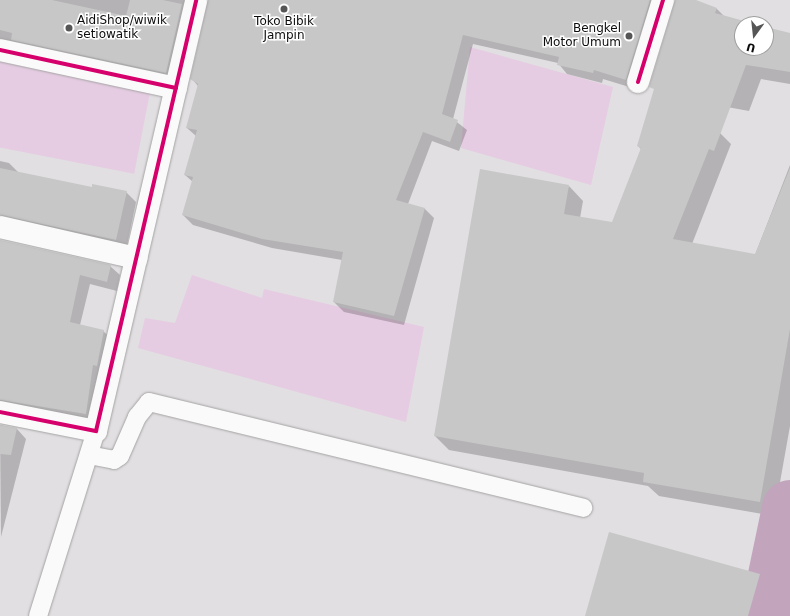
<!DOCTYPE html>
<html>
<head>
<meta charset="utf-8">
<style>
  body { margin:0 }
  #map { position:relative; width:790px; height:616px; overflow:hidden; background:#e1dfe1; font-family:"DejaVu Sans",sans-serif }
  div>[style] { position:absolute }
  .green>* { inset:0; background:#e5cce2; transform-origin:0 0 }
  .shadow>* { inset:0; background:#0003 }
  .river>* { height:57px; margin:-28.5px; padding:0 28.5px; transform-origin:28.5px; border-radius:28.5px; background:#c2a4bd }
  .building>* { inset:0; background:#c7c7c7 }
  .roads { filter:drop-shadow(0 0 1px #a5a3a4) drop-shadow(0 0 1px #a5a3a4) }
  .lane>* { height:18px; margin:-9px; padding:0 9px; transform-origin:9px; border-radius:9px; background:#fafafa }
  .street>* { height:22px; margin:-11px; padding:0 11px; transform-origin:11px; border-radius:11px; background:#fafafa }
  .cycleway>* { height:4px; margin:-2px; padding:0 2px; transform-origin:2px; border-radius:2px; background:#d6006c }
  .dots>* { width:11px; height:11px; translate:-50% -50%; box-sizing:border-box; border:2px solid #fff; border-radius:50% }
  span { translate:-50% -50%; white-space:nowrap; text-align:center; line-height:1.15; -webkit-text-stroke:3px #fff; paint-order:stroke }
  .poi-label { font-size:12px; color:#0d0c0d }
  .left { translate:0 -50%; text-align:left }
  .right { translate:-100% -50%; text-align:right }
  .north { position:absolute; left:734px; top:16px; width:40px; height:40px; box-sizing:border-box; background:#fff; border:1px solid #9e9e9e; border-radius:50%; rotate:195deg; font-size:11px; font-weight:700; line-height:16px; text-align:center; color:#0d0c0d }
  .north::after { content:''; display:block; margin:auto; width:14px; height:18px; background:#575657; clip-path:polygon(50% 0,100% 100%,50% 72%,0 100%) }
</style>
</head>
<body>
<div id="map">
  <div class="green">
    <i style="clip-path:polygon(470px 47px,613px 87px,591px 185px,461px 148px)"></i>
    <i style="left:0;top:62px;width:153px;height:84px;rotate:11deg"></i>
    <i style="clip-path:polygon(192px 275px,262px 298px,264px 289px,424px 327px,406px 422px,138px 348px,145px 318px,175px 323px)"></i>
  </div>
  <div class="shadow">
    <i style="clip-path:polygon(0 0,199px 0,176px 82px,0 46px)"></i>
    <i style="clip-path:polygon(208px 0,664px 0,636px 89px,603px 79px,602px 83px,567px 74px,558px 63px,473px 44px,453px 119px,467px 130px,459px 151px,432px 141px,408px 204px,425px 209px,434px 218px,404px 325px,344px 312px,334px 302px,342px 260px,272px 248px,193px 225px,183px 215px,193px 182px,185px 175px,196px 136px,187px 128px,198px 86px,192px 79px)"></i>
    <i style="clip-path:polygon(676px 0,694px 0,717px 9px,724px 16px,751px 24px,742px 24px,742px 48px,766px 48px,766px 28px,790px 35px,790px 84px,761px 79px,749px 111px,667px 96px)"></i>
    <i style="clip-path:polygon(716px 129px,731px 144px,692px 244px,755px 255px,790px 165px,790px 426px,774px 516px,659px 496px,648px 486px,449px 450px,435px 436px,569px 186px,583px 201px,580px 218px,613px 223px,641px 149px,638px 146px)"></i>
    <i style="clip-path:polygon(0 161px,9px 163px,19px 173px,92px 188px,126px 192px,136px 202px,126px 250px,0 231px)"></i>
    <i style="clip-path:polygon(0 241px,110px 266px,120px 275px,117px 291px,90px 284px,80px 325px,103px 331px,113px 340px,95px 423px,0 416px)"></i>
    <i style="clip-path:polygon(0 425px,17px 429px,26px 439px,1px 537px)"></i>
    <i style="clip-path:polygon(759px 575px,776px 591px,769px 616px,586px 616px)"></i>
  </div>
  <div class="river">
    <i style="left:772px;top:616px;width:17px;rotate:-93deg"></i>
    <i style="left:771px;top:599px;width:93px;rotate:-78.2deg"></i>
  </div>
  <div class="building">
    <i style="clip-path:polygon(0 0,52px 0,126px 16px,130px 0,163px 0,182px 4px,166px 73px,11px 40px,12px 33px,0 30px)"></i>
    <i style="clip-path:polygon(208px 0,650px 0,626px 80px,594px 70px,593px 73px,557px 65px,559px 57px,463px 35px,442px 114px,458px 120px,450px 142px,423px 132px,396px 200px,425px 208px,394px 316px,333px 302px,343px 252px,262px 239px,182px 215px,193px 177px,184px 175px,197px 130px,186px 128px,198px 84px,190px 79px)"></i>
    <i style="clip-path:polygon(675px 0,696px 0,717px 8px,715px 13px,755px 24px,742px 24px,742px 48px,766px 48px,766px 27px,790px 33px,790px 72px,746px 65px,714px 151px,709px 149px,673px 239px,755px 254px,790px 168px,790px 329px,760px 502px,643px 482px,644px 473px,434px 436px,480px 169px,569px 185px,564px 214px,612px 222px,641px 148px,637px 146px,654px 89px,649px 87px)"></i>
    <i style="clip-path:polygon(0 168px,92px 187px,92px 184px,127px 191px,116px 240px,0 215px)"></i>
    <i style="clip-path:polygon(0 240px,111px 265px,107px 282px,80px 275px,70px 322px,104px 330px,97px 366px,93px 365px,86px 414px,0 400px)"></i>
    <i style="clip-path:polygon(0 425px,17px 428px,11px 455px,0 454px)"></i>
    <i style="clip-path:polygon(609px 532px,760px 574px,748px 616px,585px 616px)"></i>
  </div>
  <div class="roads">
    <div class="lane">
      <i style="left:89px;top:455px;width:25px;rotate:11deg"></i>
      <i style="left:114px;top:460px;width:7px;rotate:-34deg"></i>
      <i style="left:120px;top:456px;width:43px;rotate:-66.4deg"></i>
      <i style="left:137px;top:417px;width:19px;rotate:-51deg"></i>
      <i style="left:149px;top:402px;width:447px;rotate:13.7deg"></i>
      <i style="left:38px;top:616px;width:194px;rotate:-72.6deg"></i>
    </div>
    <div class="street">
      <i style="left:0;top:50px;width:180px;rotate:12.2deg"></i>
      <i style="left:638px;top:82px;width:86px;rotate:-73deg"></i>
      <i style="left:0;top:227px;width:140px;rotate:12.8deg"></i>
      <i style="left:0;top:412px;width:98px;rotate:11.2deg"></i>
      <i style="left:96px;top:431px;width:442px;rotate:-76.9deg"></i>
    </div>
  </div>
  <div class="cycleway">
    <i style="left:0;top:50px;width:180px;rotate:12.2deg"></i>
    <i style="left:638px;top:82px;width:86px;rotate:-73deg"></i>
    <i style="left:0;top:412px;width:98px;rotate:11.2deg"></i>
    <i style="left:96px;top:431px;width:442px;rotate:-76.9deg"></i>
  </div>
  <div class="dots">
    <i style="left:284px;top:9px;background:#575657"></i>
    <i style="left:69px;top:28px;background:#575657"></i>
    <i style="left:629px;top:36px;background:#575657"></i>
  </div>
  <div class="poi-label">
    <span class="left" style="left:77px;top:28px">AidiShop/wiwik<br>setiowatik</span>
    <span style="left:284px;top:29px">Toko Bibik<br>Jampin</span>
    <span class="right" style="left:621px;top:36px">Bengkel<br>Motor Umum</span>
  </div>
  <div class="north">U</div>
</div>
</body>
</html>
